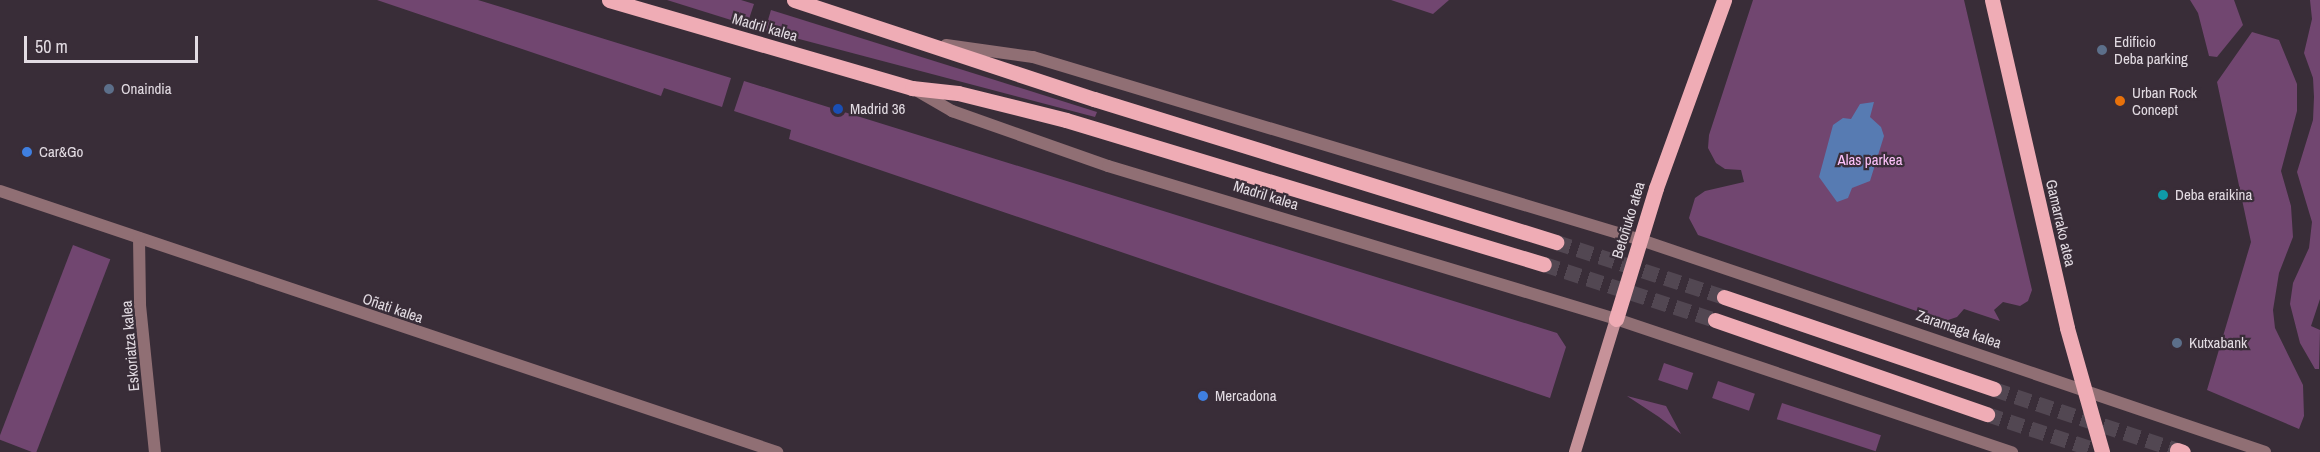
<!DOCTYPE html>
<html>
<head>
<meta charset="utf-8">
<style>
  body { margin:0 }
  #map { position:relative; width:2320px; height:452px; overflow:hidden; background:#392d38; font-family:"Archivo Narrow",sans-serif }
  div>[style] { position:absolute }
  .green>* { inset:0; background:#714670; transform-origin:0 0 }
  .water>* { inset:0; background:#577bb2 }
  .primary-tunnel>* { height:15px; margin-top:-7.5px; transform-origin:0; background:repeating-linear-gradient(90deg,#524752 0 15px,transparent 0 23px) }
  .minor>* { height:12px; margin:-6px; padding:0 6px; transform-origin:6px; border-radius:6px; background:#906f74 }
  .secondary>* { height:12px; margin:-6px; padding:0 6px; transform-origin:6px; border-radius:6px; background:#c69299 }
  .primary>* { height:15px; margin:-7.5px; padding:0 7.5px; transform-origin:7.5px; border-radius:7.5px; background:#efacb5 }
  .dots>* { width:16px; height:16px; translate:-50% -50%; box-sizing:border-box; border:3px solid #392d38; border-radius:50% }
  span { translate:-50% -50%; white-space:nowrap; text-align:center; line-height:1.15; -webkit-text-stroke:4.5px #392d38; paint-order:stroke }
  .street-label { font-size:15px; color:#e3dce3 }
  .poi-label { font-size:15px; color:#e3dce3 }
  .left { translate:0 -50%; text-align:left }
  .park-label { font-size:15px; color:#fdc2fa }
  .scale { position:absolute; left:24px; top:36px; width:174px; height:27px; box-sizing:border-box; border:3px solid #e3dce3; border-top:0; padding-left:8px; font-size:18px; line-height:21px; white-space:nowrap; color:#e3dce3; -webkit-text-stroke:4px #392d38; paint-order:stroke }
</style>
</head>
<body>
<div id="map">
  <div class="green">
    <i style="clip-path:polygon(377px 0,478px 0,731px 78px,722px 107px,664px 88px,661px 96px)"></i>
    <i style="clip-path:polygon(667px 0,741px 0,754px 4px,747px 25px)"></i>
    <i style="clip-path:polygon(1391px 0,1449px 0,1433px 14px)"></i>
    <i style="clip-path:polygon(1753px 0,1964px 0,2032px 290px,2028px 301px,2020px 306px,2003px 302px,1994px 310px,2000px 321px,1964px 309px,1957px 317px,1945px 321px,1698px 235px,1689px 218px,1695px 198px,1705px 191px,1744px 182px,1741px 170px,1725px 169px,1716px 163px,1708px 148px,1709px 135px)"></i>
    <i style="clip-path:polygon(2190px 0,2234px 0,2243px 25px,2217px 57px,2209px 56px,2198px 13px)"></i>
    <i style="clip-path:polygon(2310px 0,2320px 0,2320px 299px,2311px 326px,2320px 330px,2319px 369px,2315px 369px,2300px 343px,2290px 304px,2293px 283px,2309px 248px,2312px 222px,2297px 172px,2313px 120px,2314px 97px,2313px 78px,2304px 53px,2312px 19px)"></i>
    <i style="clip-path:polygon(771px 10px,979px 75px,1097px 112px,1095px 117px,765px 30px)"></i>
    <i style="clip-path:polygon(2252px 32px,2279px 40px,2297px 84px,2297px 111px,2281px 171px,2291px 206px,2293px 237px,2279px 273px,2273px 310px,2275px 328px,2303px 385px,2304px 416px,2299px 429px,2207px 390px,2251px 242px,2217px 82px)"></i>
    <i style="clip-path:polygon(744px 81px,1557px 333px,1566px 347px,1550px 398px,789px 139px,791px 130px,734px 111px)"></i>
    <i style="left:73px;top:245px;width:40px;height:208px;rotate:21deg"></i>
    <i style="left:1664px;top:363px;width:31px;height:18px;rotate:19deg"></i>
    <i style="left:1718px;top:381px;width:39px;height:18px;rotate:19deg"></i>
    <i style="clip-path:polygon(1627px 396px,1666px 406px,1681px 434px,1659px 417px)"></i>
    <i style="left:1782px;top:403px;width:104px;height:17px;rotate:18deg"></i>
  </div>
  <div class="water">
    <i style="clip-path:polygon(1874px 102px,1870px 117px,1881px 127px,1884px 136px,1870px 181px,1852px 188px,1848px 198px,1837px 202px,1819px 177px,1833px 125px,1843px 118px,1851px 119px,1860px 104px)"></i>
  </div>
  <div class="primary-tunnel">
    <i style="left:1556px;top:242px;width:177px;rotate:18.1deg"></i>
    <i style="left:1544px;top:264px;width:180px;rotate:18.1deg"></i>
    <i style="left:1994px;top:389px;width:193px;rotate:18.4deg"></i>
    <i style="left:1987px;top:414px;width:121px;rotate:18.3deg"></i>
  </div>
  <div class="minor">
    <i style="left:946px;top:45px;width:88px;rotate:7.9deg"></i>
    <i style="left:1033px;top:57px;width:635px;rotate:16.75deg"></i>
    <i style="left:1641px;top:240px;width:659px;rotate:18.76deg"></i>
    <i style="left:916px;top:90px;width:42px;rotate:30.3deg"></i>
    <i style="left:952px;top:111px;width:165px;rotate:19.4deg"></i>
    <i style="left:1108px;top:166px;width:531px;rotate:16.76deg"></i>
    <i style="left:1616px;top:319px;width:418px;rotate:18.6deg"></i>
    <i style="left:0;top:191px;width:820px;rotate:18.57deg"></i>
    <i style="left:139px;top:238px;width:67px;rotate:89.1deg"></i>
    <i style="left:140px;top:305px;width:148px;rotate:84.2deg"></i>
  </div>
  <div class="secondary">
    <i style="left:1575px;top:452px;width:139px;rotate:-72.9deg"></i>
  </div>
  <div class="primary">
    <i style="left:609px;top:0;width:316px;rotate:16.2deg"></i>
    <i style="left:912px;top:88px;width:46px;rotate:6.2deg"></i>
    <i style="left:958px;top:93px;width:111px;rotate:14deg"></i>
    <i style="left:1066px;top:120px;width:499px;rotate:16.8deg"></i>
    <i style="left:794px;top:0;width:316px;rotate:18.3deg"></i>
    <i style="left:1094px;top:99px;width:484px;rotate:17.2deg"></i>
    <i style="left:1992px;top:0;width:336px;rotate:77.1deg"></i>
    <i style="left:2067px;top:328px;width:129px;rotate:74.2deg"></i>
    <i style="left:1724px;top:297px;width:285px;rotate:18.8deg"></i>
    <i style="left:1616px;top:319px;width:137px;rotate:-73deg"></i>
    <i style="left:1656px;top:188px;width:200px;rotate:-70.1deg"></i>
    <i style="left:1715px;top:320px;width:288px;rotate:19.1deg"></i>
    <i style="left:2177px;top:450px;width:6px;rotate:18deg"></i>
  </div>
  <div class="dots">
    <i style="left:2102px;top:50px;background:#5c6f8a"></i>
    <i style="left:109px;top:89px;background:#5c6f8a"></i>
    <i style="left:2120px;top:101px;background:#e8710a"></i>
    <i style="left:838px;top:109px;background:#1a4fb4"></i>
    <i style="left:27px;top:152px;background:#3f7fe0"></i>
    <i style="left:2163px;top:195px;background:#0f9aa8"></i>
    <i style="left:2177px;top:343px;background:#5c6f8a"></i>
    <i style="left:1203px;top:396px;background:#3f7fe0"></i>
  </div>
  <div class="street-label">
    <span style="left:765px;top:27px;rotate:16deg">Madril kalea</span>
    <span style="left:1266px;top:195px;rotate:17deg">Madril kalea</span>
    <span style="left:1628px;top:220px;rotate:-73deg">Betoñuko atea</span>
    <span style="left:2061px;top:223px;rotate:77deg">Gamarrako atea</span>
    <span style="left:393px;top:308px;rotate:19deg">Oñati kalea</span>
    <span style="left:1959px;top:329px;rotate:19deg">Zaramaga kalea</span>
    <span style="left:130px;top:346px;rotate:-95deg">Eskoriatza kalea</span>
  </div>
  <div class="poi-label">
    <span class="left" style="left:2114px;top:50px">Edificio<br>Deba parking</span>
    <span class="left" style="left:121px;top:89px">Onaindia</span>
    <span class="left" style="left:2132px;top:101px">Urban Rock<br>Concept</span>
    <span class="left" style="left:850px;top:109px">Madrid 36</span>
    <span class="left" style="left:39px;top:152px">Car&amp;Go</span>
    <span class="left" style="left:2175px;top:195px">Deba eraikina</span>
    <span class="left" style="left:2189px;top:343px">Kutxabank</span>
    <span class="left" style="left:1215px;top:396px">Mercadona</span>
  </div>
  <div class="park-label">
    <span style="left:1870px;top:160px">Alas parkea</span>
  </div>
  <div class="scale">50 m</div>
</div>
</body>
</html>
